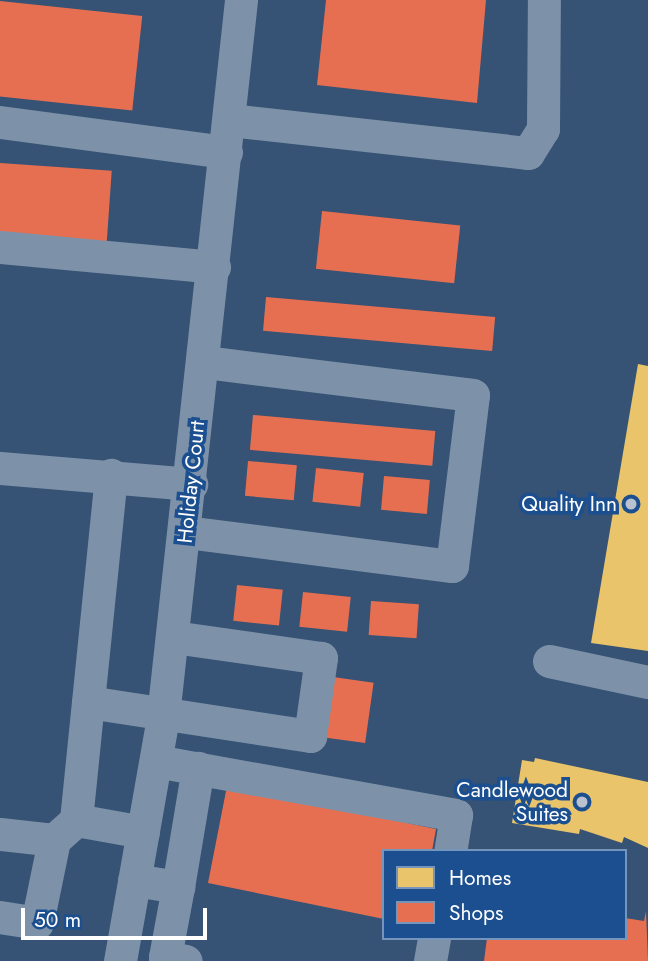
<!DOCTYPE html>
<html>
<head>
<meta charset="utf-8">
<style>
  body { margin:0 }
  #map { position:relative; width:648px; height:961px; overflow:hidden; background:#365274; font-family:Jost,sans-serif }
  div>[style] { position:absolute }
  .homes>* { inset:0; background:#e9c46a }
  .shops>* { inset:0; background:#e76f51; transform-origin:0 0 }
  .minor>* { height:33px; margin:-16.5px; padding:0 16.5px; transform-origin:16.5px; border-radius:16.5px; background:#7d92a8 }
  .dots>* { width:19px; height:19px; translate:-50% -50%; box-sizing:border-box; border:4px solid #1b4f8f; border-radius:50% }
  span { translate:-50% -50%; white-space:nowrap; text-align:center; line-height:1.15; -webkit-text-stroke:7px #1b4f8f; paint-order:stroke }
  .street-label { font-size:21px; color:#fff }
  .poi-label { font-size:21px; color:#fff }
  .right { translate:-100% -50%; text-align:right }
  .legend { position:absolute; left:382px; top:849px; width:245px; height:91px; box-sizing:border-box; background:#1b4f8f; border:2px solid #7695bc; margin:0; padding:9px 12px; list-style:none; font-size:21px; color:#fff }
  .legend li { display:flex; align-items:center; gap:14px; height:35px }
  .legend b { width:35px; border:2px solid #7695bc }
  .scale { position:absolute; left:21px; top:908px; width:186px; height:32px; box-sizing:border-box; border:4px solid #fff; border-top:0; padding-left:9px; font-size:21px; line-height:24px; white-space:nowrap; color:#fff; -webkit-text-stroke:5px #1b4f8f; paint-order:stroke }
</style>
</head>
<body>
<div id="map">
  <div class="homes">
    <i style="clip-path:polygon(638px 364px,648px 366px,648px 651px,591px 643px)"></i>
    <i style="clip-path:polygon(535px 758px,648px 782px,648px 848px,624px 837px,622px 843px,580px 829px,579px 834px,512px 823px,522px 760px,534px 762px)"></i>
  </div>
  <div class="shops">
    <i style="clip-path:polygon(326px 0,486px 0,477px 103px,317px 85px)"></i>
    <i style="left:0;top:1px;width:143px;height:95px;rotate:6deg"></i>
    <i style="left:0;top:163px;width:112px;height:74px;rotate:4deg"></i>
    <i style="left:322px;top:211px;width:139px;height:58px;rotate:6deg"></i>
    <i style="left:266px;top:297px;width:230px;height:34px;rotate:5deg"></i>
    <i style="left:253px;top:415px;width:183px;height:35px;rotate:5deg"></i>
    <i style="left:248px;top:461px;width:49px;height:35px;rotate:5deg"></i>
    <i style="left:316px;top:468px;width:48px;height:34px;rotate:6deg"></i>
    <i style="left:384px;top:476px;width:46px;height:34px;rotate:5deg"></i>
    <i style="left:237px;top:585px;width:46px;height:36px;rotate:6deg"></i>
    <i style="left:303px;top:592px;width:48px;height:35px;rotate:6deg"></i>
    <i style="left:371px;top:601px;width:48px;height:34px;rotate:4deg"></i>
    <i style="left:333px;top:677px;width:41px;height:61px;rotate:8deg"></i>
    <i style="clip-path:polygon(227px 786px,436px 829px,432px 851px,384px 851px,384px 919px,208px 883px)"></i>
    <i style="clip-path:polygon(646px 911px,648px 961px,484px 961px,487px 938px,625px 938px,625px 918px,644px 921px)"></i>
  </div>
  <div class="minor">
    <i style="left:229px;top:120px;width:301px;rotate:6.3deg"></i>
    <i style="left:528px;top:153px;width:28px;rotate:-58deg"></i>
    <i style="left:543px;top:129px;width:129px;rotate:-89.6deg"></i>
    <i style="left:0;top:122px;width:228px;rotate:7.6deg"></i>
    <i style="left:0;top:247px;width:215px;rotate:5.3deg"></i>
    <i style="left:0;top:468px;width:192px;rotate:4.8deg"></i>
    <i style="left:186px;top:532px;width:268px;rotate:7.3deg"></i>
    <i style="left:452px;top:566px;width:172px;rotate:-83deg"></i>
    <i style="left:473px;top:395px;width:271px;rotate:-173deg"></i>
    <i style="left:549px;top:661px;width:101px;rotate:12deg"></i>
    <i style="left:88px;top:702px;width:225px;rotate:8.7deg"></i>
    <i style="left:310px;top:736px;width:79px;rotate:-82deg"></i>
    <i style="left:321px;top:658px;width:149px;rotate:-171.9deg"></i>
    <i style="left:156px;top:761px;width:305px;rotate:10.2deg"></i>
    <i style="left:456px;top:815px;width:36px;rotate:99deg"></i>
    <i style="left:76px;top:820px;width:68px;rotate:10.2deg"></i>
    <i style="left:0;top:834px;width:54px;rotate:6.3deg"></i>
    <i style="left:54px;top:840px;width:30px;rotate:-42deg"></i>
    <i style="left:76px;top:820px;width:347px;rotate:-84.2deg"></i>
    <i style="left:134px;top:880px;width:45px;rotate:9deg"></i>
    <i style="left:178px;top:887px;width:71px;rotate:100.5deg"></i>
    <i style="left:165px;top:957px;width:21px;rotate:11deg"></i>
    <i style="left:178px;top:887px;width:121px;rotate:-80.5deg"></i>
    <i style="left:0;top:917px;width:37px;rotate:9deg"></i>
    <i style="left:37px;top:923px;width:85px;rotate:-78.4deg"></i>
    <i style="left:120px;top:961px;width:249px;rotate:-80deg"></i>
    <i style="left:163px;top:716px;width:720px;rotate:-83.78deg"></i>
    <i style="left:430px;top:961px;width:23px;rotate:-80deg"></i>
  </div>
  <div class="dots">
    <i style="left:631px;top:504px;background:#b9c2ce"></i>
    <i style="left:582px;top:802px;background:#b9c2ce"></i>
  </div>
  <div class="street-label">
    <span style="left:191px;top:482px;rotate:-84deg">Holiday Court</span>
  </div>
  <div class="poi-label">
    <span class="right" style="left:617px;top:504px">Quality Inn</span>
    <span class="right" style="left:568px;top:802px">Candlewood<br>Suites</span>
  </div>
  <ul class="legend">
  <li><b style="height:19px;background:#e9c46a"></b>Homes</li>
  <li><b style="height:19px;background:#e76f51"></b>Shops</li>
  </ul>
  <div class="scale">50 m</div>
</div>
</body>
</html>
